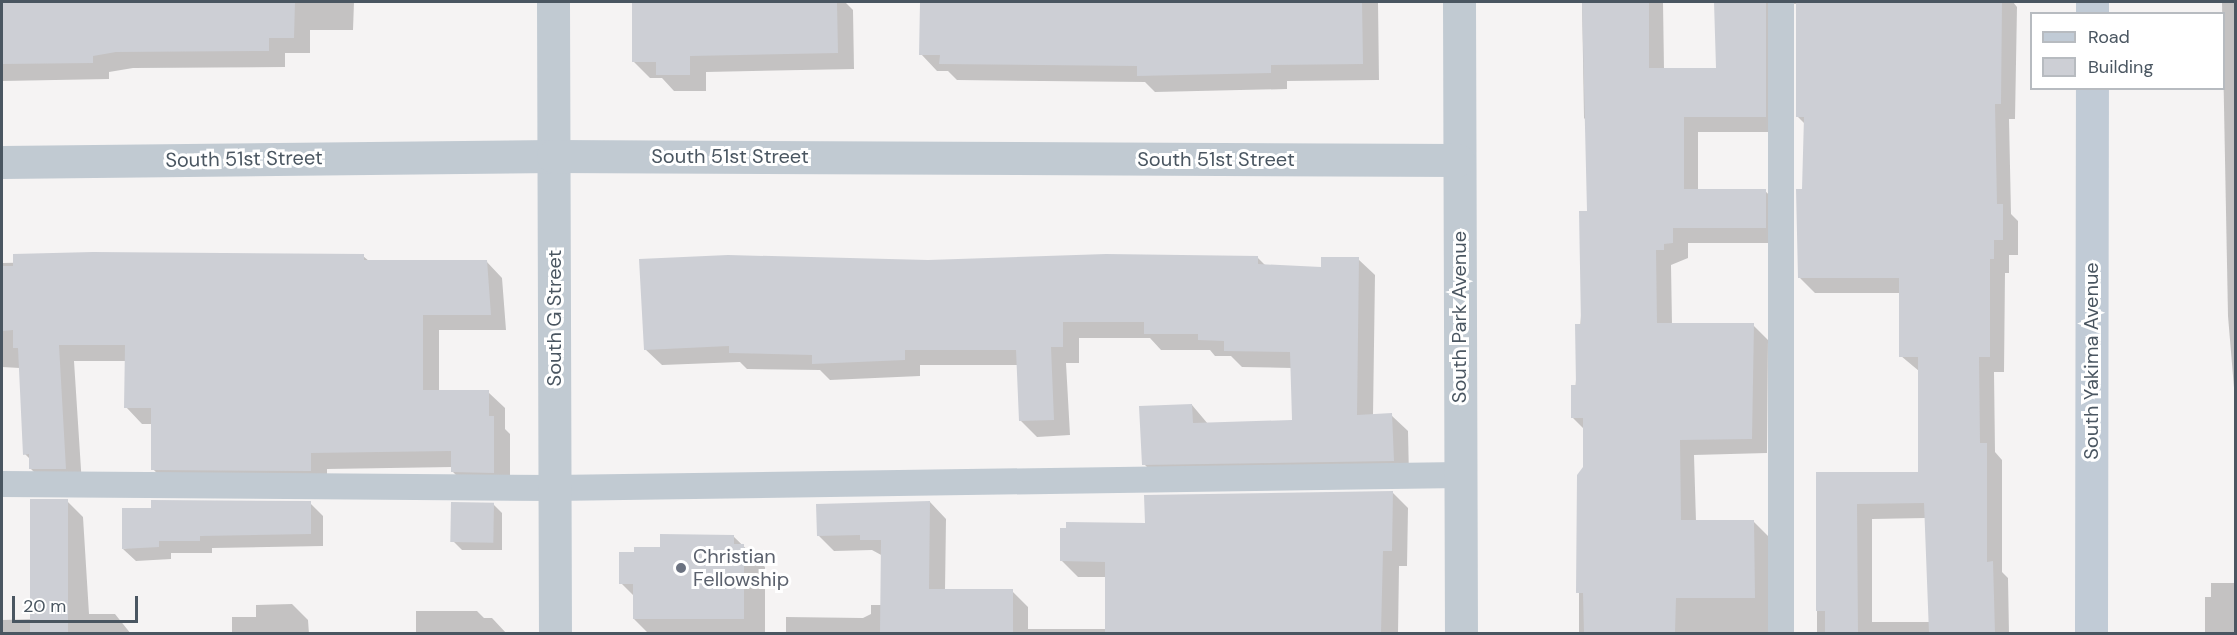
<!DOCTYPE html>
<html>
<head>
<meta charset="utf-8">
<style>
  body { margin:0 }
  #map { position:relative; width:2237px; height:635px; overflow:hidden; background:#f5f3f3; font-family:"DM Sans",sans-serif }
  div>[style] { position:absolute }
  .shadow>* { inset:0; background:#0003 }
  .building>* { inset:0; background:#cdcfd5; transform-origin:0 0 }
  .lane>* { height:26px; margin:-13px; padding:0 13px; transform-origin:13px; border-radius:13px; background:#c1cad2 }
  .street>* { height:33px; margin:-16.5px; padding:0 16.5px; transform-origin:16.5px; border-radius:16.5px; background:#c1cad2 }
  .secondary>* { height:33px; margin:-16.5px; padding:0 16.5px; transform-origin:16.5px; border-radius:16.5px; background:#c1cbd6 }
  .dots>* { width:16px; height:16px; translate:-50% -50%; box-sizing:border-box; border:3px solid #fff; border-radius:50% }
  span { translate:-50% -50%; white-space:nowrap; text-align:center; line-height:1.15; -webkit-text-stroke:6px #fff; paint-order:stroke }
  .street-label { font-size:20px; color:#4a5661 }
  .worship-label { font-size:20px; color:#5b616d }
  .left { translate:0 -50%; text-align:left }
  .frame { position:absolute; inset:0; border:3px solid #4a5661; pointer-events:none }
  .legend { position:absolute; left:2030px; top:12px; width:195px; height:78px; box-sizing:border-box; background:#fff; border:2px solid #b7bbc0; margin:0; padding:8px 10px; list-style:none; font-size:18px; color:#4a5661 }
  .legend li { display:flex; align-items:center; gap:12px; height:30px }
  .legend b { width:30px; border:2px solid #b7bbc0 }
  .scale { position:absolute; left:12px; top:596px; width:126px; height:27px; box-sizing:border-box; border:3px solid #4a5661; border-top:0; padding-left:8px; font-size:18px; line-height:21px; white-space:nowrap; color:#4a5661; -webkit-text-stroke:4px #fff; paint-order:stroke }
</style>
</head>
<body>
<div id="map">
  <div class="shadow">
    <i style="clip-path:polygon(2px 2px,354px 2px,353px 30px,310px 30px,310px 53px,285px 53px,285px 67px,133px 68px,109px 72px,109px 79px,2px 81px)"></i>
    <i style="clip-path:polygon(634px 2px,845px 2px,853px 10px,854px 69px,706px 72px,706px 91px,674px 91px,662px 78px,650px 78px,634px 62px)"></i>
    <i style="clip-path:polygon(922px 2px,1378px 2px,1379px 80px,1287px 81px,1287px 89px,1155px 92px,1145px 82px,957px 80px,948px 71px,937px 71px,921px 54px)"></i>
    <i style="clip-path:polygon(evenodd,1582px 2px,1663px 2px,1664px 69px,1718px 70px,1716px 2px,2013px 2px,2017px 7px,2015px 119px,2009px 119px,2011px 214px,2018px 221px,2018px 255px,2009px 255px,2009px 273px,2005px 273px,2004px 372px,1994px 372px,1995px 452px,2002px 460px,2002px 572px,2008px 578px,2009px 634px,1817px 634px,1817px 474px,1919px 474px,1919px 371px,1901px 356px,1901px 293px,1815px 293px,1800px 278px,1805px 124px,1797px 116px,1797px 4px,1788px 4px,1781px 132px,1698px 132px,1698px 191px,1765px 191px,1781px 206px,1781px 243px,1688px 243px,1688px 258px,1671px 265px,1672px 325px,1753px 325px,1768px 340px,1767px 453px,1694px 455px,1696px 521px,1753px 521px,1769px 537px,1771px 634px,1579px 634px,1579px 476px,1584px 467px,1584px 429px,1573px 418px,1589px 213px,1589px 123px,1584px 118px,1582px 2px,1926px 518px,1930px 622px,1872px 622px,1872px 519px,1926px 518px)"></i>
    <i style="clip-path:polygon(2222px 2px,2236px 2px,2236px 412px,2228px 316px)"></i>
    <i style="clip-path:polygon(363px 256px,369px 261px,486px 261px,502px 278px,506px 330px,439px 330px,439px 391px,488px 392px,505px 408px,505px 429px,510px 434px,510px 488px,469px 488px,453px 472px,453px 467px,327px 469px,327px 487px,169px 486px,153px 469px,153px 424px,142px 424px,126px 407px,127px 361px,74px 361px,82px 485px,47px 485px,31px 469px,31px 460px,25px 454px,20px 368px,2px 367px,2px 263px)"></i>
    <i style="clip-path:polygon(1257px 257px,1266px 266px,1323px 269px,1358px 259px,1375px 275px,1373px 416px,1391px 415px,1408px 431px,1409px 477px,1160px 480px,1144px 464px,1192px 405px,1208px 424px,1294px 422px,1292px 368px,1242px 367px,1231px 356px,1215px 356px,1210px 350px,1161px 350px,1150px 338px,1079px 338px,1079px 363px,1066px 363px,1070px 435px,1037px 437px,1020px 420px,1018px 365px,920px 365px,920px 376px,830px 380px,820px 370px,747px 369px,740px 362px,662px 365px,645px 349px,928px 261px)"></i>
    <i style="clip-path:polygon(1392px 492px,1408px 508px,1407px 566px,1399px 566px,1398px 634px,786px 634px,786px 617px,863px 618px,871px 614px,871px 605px,882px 605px,883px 556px,872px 550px,834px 551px,818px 535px,930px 502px,946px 519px,945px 591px,1012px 591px,1028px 607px,1028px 629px,1106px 629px,1106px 577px,1078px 577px,1062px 561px,1147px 524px)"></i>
    <i style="clip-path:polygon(67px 501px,83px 517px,89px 614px,115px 614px,131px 634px,2px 634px,2px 620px,36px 619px)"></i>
    <i style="clip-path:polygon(310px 503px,323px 516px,323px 546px,212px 548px,212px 553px,171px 553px,171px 559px,136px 561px,123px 549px)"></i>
    <i style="clip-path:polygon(493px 504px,502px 513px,502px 550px,462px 550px,453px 541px)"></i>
    <i style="clip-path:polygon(733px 536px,765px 567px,765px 634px,649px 634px,634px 619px,634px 596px,621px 583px,636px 554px)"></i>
    <i style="clip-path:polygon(2211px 583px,2236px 583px,2236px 634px,2205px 634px,2205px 597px,2211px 597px)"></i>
    <i style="clip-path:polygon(292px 604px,308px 620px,309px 634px,232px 634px,232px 617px,256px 617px,256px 605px)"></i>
    <i style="clip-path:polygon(416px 611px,477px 611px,484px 618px,492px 618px,507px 634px,416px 634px)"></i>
  </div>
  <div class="building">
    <i style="clip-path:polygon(2px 2px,295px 2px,294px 38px,269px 38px,269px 51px,116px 52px,93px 56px,93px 63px,2px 64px)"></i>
    <i style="clip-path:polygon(632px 2px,837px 2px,838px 53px,690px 56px,690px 75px,656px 75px,656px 62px,632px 62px)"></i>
    <i style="clip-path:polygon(920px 2px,1362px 2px,1363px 64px,1271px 65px,1271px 73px,1137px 76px,1137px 66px,939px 64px,940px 55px,919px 55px)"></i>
    <i style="clip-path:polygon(1582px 2px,1649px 2px,1649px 68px,1716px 68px,1714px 2px,1766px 2px,1766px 117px,1684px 117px,1684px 189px,1766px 189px,1766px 228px,1673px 228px,1673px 243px,1664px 244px,1664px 250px,1656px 250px,1657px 323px,1754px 323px,1752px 439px,1680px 440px,1681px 520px,1754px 520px,1755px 598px,1676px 598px,1675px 633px,1584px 633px,1583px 593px,1576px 593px,1577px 475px,1583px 467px,1583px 418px,1571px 418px,1571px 385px,1576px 385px,1575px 324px,1581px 324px,1579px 211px,1587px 211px)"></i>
    <i style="clip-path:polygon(1796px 2px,2002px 2px,2001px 104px,1995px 104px,1997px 204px,2003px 204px,2003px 240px,1994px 240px,1994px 259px,1990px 259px,1990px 357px,1979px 357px,1980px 443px,1987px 443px,1987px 562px,1993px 561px,1995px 633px,1929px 633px,1924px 503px,1857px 504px,1858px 633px,1825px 633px,1825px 611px,1816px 611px,1816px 472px,1918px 472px,1918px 357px,1899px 357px,1899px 278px,1798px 278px,1796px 189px,1802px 189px,1804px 117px,1796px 117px)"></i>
    <i style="clip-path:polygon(93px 252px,364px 254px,364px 260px,487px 260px,491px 315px,423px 315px,423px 390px,489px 390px,489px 416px,494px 416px,494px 473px,451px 472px,451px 451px,311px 453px,311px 471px,151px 470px,151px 408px,124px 408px,125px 345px,59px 345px,66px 469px,29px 469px,29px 454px,23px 455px,18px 348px,13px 348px,13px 330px,2px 331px,2px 266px,13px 266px,13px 254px)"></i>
    <i style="clip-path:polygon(1106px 254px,1258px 256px,1258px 264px,1321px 267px,1321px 257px,1359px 257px,1357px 415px,1392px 413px,1394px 461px,1142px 465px,1139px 406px,1192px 404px,1193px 423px,1292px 420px,1290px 352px,1224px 351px,1224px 341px,1198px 340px,1198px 334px,1144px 334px,1144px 322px,1063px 322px,1063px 347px,1051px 347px,1054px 420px,1019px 421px,1016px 350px,905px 350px,905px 360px,812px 364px,812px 355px,729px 353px,729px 346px,644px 350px,639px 259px,728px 255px,928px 260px)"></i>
    <i style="clip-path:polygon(1393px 491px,1392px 551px,1383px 551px,1381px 633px,1105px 633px,1105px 562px,1060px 561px,1060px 528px,1066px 528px,1066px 522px,1145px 523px,1144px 495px)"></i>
    <i style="left:30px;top:499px;width:38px;height:134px"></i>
    <i style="clip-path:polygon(151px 500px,311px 501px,311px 534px,200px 536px,200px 541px,159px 541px,159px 547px,122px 549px,122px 508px,151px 508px)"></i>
    <i style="clip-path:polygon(930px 501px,929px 589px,1013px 589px,1013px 633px,880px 633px,881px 540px,860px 540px,860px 535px,817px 536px,816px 504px)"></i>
    <i style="left:451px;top:502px;width:43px;height:40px;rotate:1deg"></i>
    <i style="clip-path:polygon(660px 534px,734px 535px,734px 544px,744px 544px,744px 619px,633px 619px,633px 584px,619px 584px,619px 552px,634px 552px,634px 547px,660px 547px)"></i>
  </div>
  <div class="lane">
    <i style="left:1781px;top:2px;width:632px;rotate:90deg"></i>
    <i style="left:2px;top:484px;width:552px;rotate:0.42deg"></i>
    <i style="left:554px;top:488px;width:906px;rotate:-0.82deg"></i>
  </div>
  <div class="street">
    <i style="left:553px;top:2px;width:632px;rotate:89.82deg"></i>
    <i style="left:1459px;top:2px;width:632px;rotate:89.82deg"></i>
    <i style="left:2px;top:162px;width:551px;rotate:-0.62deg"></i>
    <i style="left:553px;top:156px;width:905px;rotate:0.25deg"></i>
  </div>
  <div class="secondary">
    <i style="left:2092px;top:14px;width:12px;rotate:-90deg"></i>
    <i style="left:2091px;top:634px;width:546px;rotate:-89.9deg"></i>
  </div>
  <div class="dots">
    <i style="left:681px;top:568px;background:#6b7280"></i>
  </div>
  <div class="street-label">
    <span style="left:730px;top:156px">South 51st Street</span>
    <span style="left:244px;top:159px;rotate:-1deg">South 51st Street</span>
    <span style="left:1216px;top:159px">South 51st Street</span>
    <span style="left:1459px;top:317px;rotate:-90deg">South Park Avenue</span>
    <span style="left:554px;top:318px;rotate:-90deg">South G Street</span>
    <span style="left:2091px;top:361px;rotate:-90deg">South Yakima Avenue</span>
  </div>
  <div class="worship-label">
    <span class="left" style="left:693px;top:568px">Christian<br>Fellowship</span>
  </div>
  <div class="frame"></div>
  <ul class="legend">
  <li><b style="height:8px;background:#c1cbd6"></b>Road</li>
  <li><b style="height:16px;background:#cdcfd5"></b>Building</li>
  </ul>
  <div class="scale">20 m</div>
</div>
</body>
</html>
